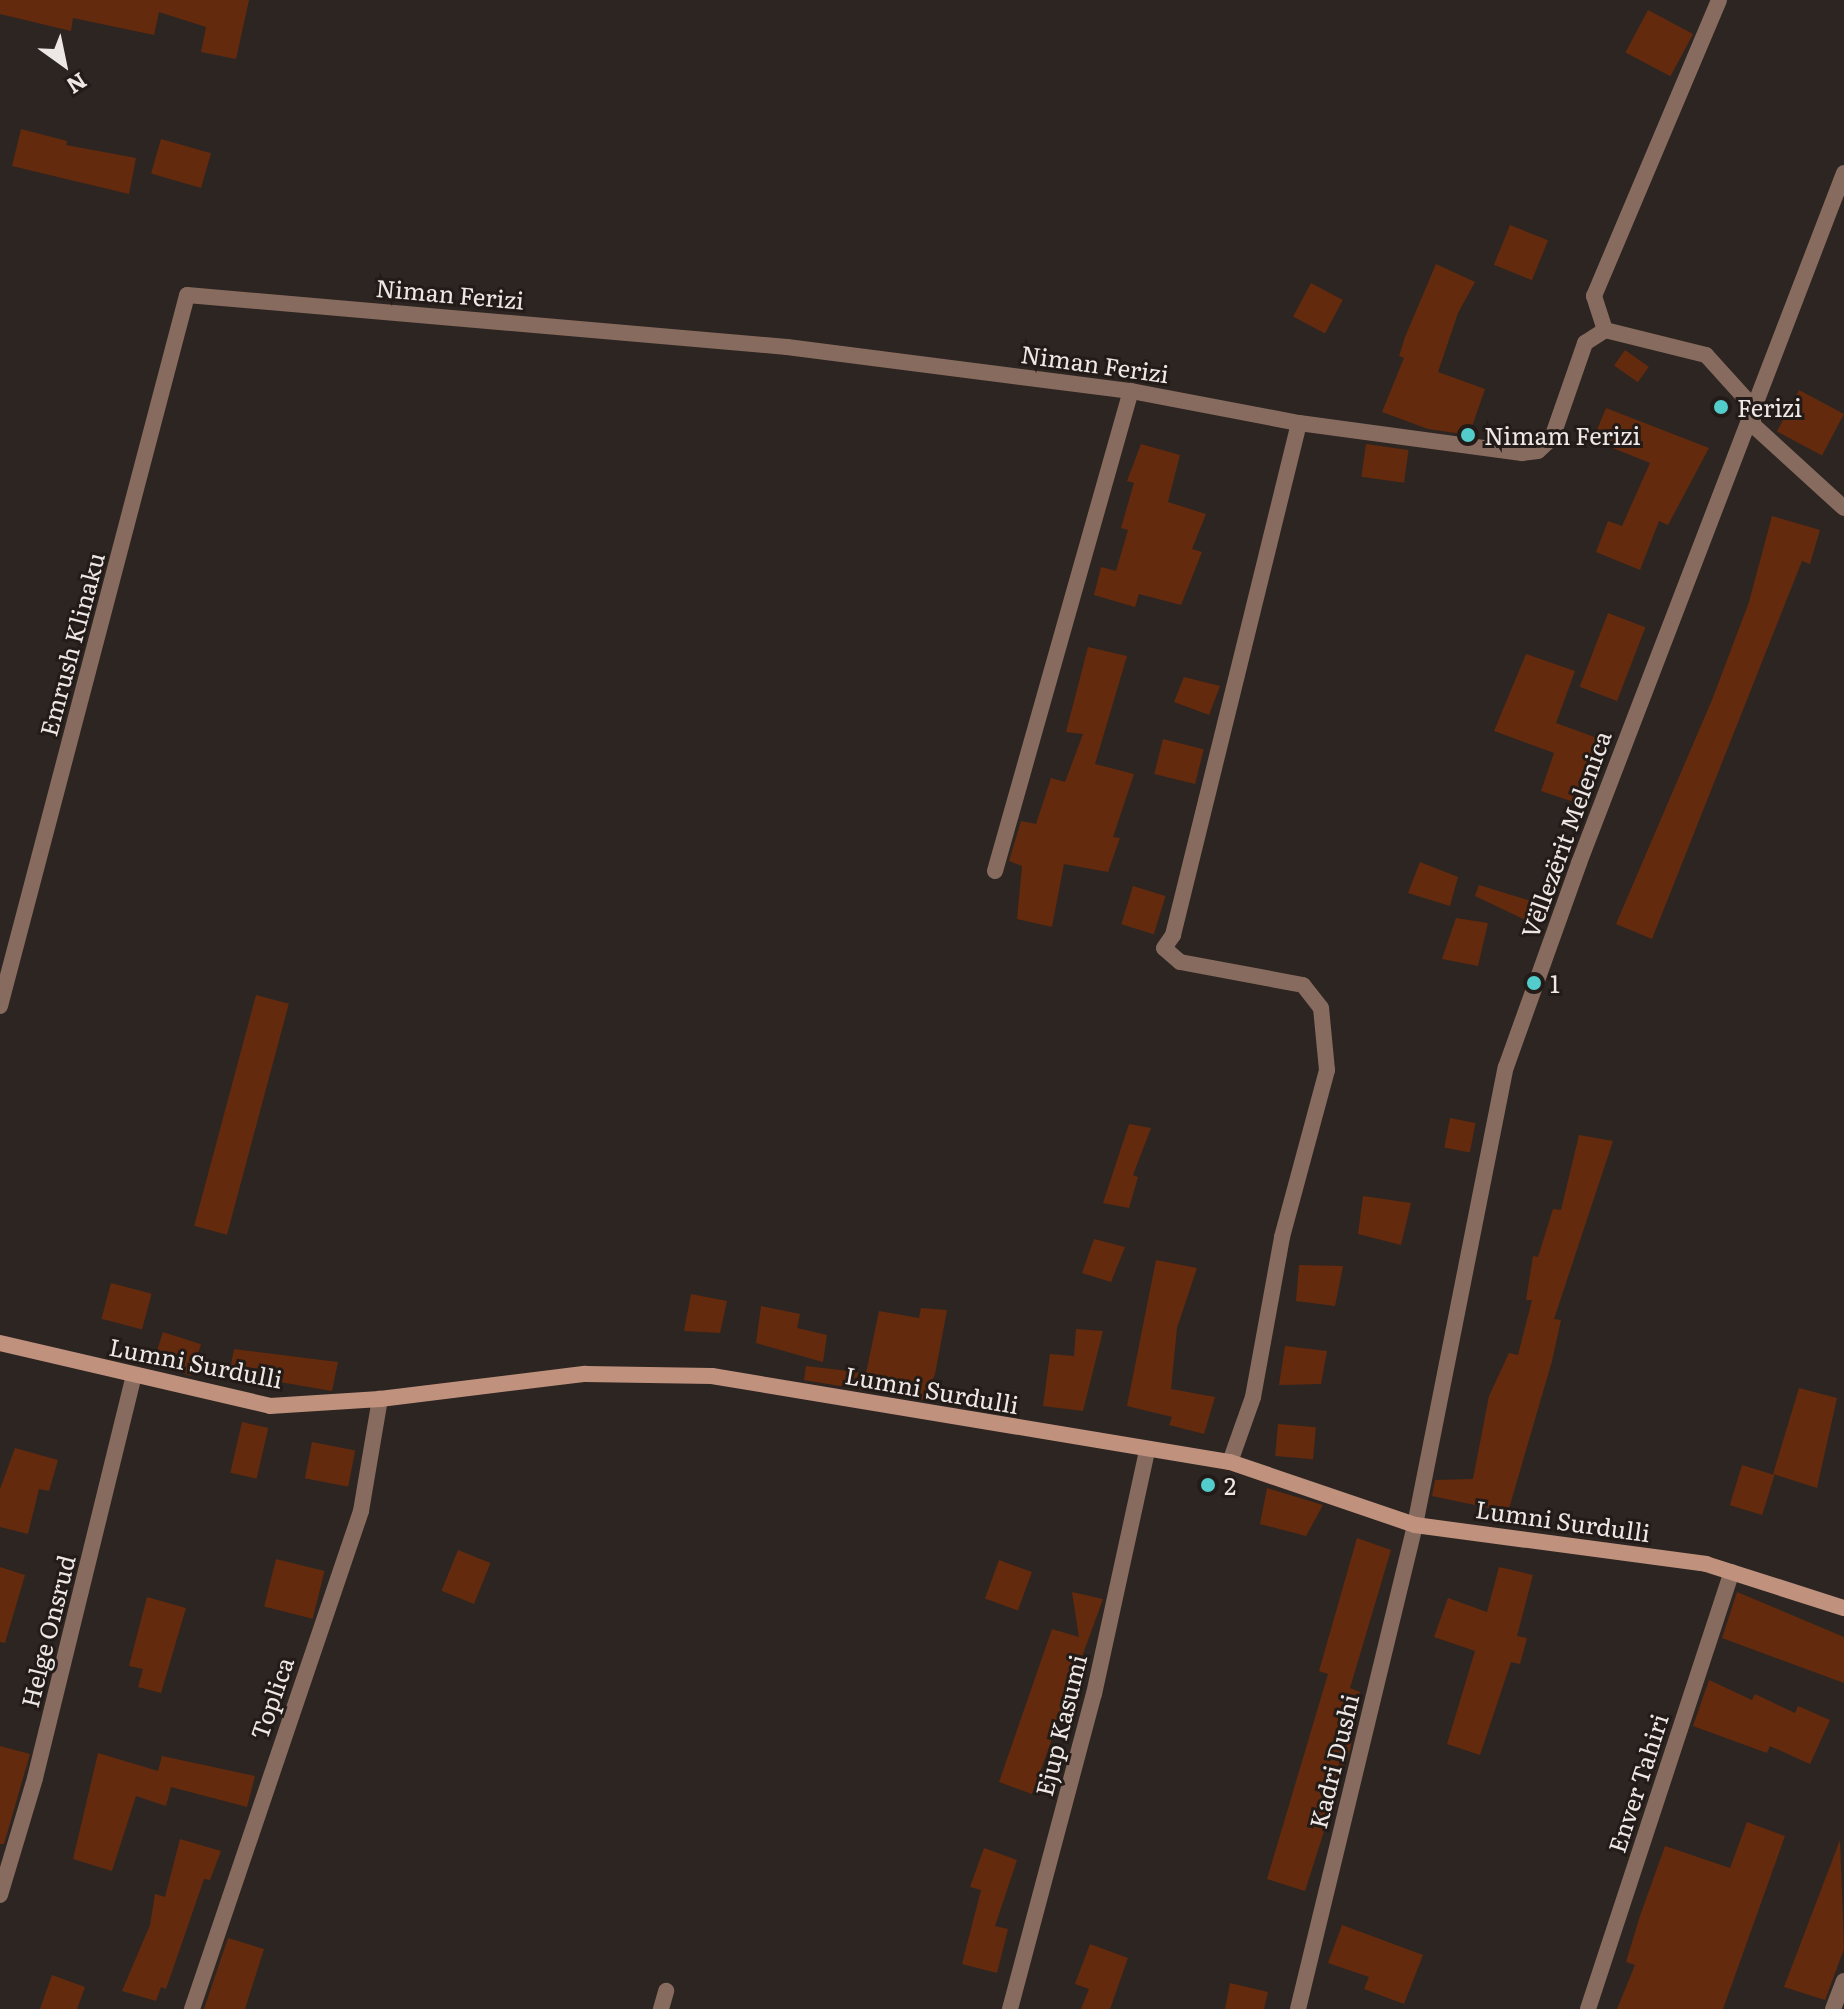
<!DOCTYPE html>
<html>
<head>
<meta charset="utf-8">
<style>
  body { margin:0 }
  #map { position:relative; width:1844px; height:2009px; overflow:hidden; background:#2d2521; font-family:Literata,serif }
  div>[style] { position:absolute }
  .building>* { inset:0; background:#642a0d; transform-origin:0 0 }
  .street>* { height:16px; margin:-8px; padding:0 8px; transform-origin:8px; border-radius:8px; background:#886b5f }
  .secondary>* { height:16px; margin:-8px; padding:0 8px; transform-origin:8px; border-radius:8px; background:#c0927e }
  .dots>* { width:22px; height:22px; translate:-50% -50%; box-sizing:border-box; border:4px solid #231b18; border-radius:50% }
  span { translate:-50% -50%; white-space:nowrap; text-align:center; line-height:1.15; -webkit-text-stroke:6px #231b18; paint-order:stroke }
  .street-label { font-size:24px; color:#ede7e5 }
  .poi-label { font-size:24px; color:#ede7e5 }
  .left { translate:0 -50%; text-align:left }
  .north { position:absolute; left:24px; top:24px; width:80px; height:80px; -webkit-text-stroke:6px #231b18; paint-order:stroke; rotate:147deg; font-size:22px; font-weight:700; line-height:32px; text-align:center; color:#ede7e5 }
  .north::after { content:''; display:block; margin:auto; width:28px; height:36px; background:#ede7e5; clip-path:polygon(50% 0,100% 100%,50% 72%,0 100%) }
</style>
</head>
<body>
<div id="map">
  <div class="building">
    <i style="clip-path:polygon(0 0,249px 0,236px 59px,201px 52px,206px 27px,159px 12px,154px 35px,73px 18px,71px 31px,0 14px)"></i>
    <i style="left:1648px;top:10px;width:51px;height:48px;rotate:28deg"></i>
    <i style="clip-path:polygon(21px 129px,67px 141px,66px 145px,136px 158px,129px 194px,12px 166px)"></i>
    <i style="left:161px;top:139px;width:52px;height:36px;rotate:16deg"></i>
    <i style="left:1510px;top:225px;width:41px;height:43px;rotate:22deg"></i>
    <i style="clip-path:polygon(1436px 264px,1475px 282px,1458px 313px,1438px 372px,1485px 389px,1469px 435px,1428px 429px,1382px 412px,1404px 358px,1399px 356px,1405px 337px)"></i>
    <i style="left:1311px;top:283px;width:36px;height:38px;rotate:28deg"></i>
    <i style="left:1625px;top:350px;width:29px;height:19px;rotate:35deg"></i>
    <i style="left:1799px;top:390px;width:51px;height:47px;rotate:28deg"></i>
    <i style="clip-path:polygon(1606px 408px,1709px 448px,1668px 525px,1659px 521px,1640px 570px,1596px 552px,1608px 521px,1622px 526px,1650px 463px,1593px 440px)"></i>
    <i style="clip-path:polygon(1141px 444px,1180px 455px,1168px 502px,1206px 514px,1192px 549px,1202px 552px,1181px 605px,1139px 594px,1135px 607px,1094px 595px,1101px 567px,1116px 571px,1128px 530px,1121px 528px,1134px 483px,1127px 481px)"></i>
    <i style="left:1366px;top:444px;width:43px;height:33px;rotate:8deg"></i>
    <i style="clip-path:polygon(1772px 516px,1820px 530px,1810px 564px,1802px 561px,1652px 939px,1616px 924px,1712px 700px,1749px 602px)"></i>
    <i style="left:1608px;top:613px;width:40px;height:79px;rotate:21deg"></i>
    <i style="clip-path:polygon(1088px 647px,1127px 656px,1095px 764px,1134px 774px,1113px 837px,1120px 838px,1108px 872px,1064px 864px,1052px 927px,1017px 919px,1022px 866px,1009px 861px,1021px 821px,1036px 824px,1051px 778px,1065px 782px,1083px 734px,1066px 732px)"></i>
    <i style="clip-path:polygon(1526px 654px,1575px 671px,1556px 723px,1608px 742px,1601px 759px,1592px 756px,1577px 803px,1541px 791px,1554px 753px,1494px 731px)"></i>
    <i style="clip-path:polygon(1184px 677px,1220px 686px,1209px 715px,1174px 702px)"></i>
    <i style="left:1163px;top:739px;width:42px;height:36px;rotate:14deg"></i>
    <i style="clip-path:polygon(1420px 862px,1458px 877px,1450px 906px,1408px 893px)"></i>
    <i style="clip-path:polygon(1479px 885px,1544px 905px,1534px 924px,1475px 896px)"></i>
    <i style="left:1133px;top:886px;width:34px;height:40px;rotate:17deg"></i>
    <i style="clip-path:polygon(1456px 918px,1488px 923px,1478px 966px,1442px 959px)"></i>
    <i style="left:256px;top:995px;width:34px;height:239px;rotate:15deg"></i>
    <i style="left:1450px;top:1118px;width:26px;height:30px;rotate:11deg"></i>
    <i style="clip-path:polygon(1129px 1124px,1151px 1128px,1133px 1175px,1138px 1177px,1129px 1208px,1103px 1203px)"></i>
    <i style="clip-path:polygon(1579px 1135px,1613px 1141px,1554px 1319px,1561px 1320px,1552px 1361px,1508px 1512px,1432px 1496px,1435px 1480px,1473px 1479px,1489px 1396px,1509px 1353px,1518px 1355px,1532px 1300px,1526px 1300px,1533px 1256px,1538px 1257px,1553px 1209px,1561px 1210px)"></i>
    <i style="clip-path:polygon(1363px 1196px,1411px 1203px,1401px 1245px,1358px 1234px)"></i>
    <i style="clip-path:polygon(1094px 1239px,1125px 1247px,1111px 1282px,1082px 1273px)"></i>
    <i style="clip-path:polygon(1156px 1260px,1197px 1268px,1177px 1328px,1171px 1389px,1215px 1397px,1204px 1434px,1169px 1425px,1172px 1417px,1127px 1406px)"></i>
    <i style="clip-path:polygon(1299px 1265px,1343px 1266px,1335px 1306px,1296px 1301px)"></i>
    <i style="left:111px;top:1283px;width:42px;height:37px;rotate:15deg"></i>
    <i style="clip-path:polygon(691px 1294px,727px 1301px,720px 1333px,684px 1331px)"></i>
    <i style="clip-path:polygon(761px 1306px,800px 1314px,797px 1328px,827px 1335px,823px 1362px,756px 1343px)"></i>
    <i style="clip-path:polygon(921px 1308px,947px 1310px,935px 1374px,924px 1400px,804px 1380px,806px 1366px,866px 1373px,879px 1311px,919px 1318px)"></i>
    <i style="clip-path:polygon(1076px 1329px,1103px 1331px,1083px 1411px,1043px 1406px,1050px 1354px,1074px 1356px)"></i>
    <i style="left:163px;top:1332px;width:40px;height:33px;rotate:18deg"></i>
    <i style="clip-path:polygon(1285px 1346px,1327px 1351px,1321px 1384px,1279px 1385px)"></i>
    <i style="clip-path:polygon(234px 1349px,338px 1362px,332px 1391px,268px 1380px,267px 1388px,228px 1380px)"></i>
    <i style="clip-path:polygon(1799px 1388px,1837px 1398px,1817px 1488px,1773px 1474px)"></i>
    <i style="left:242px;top:1422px;width:27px;height:52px;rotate:13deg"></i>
    <i style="left:1278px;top:1424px;width:38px;height:32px;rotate:5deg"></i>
    <i style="left:312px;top:1442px;width:44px;height:37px;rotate:11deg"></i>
    <i style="clip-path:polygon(15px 1448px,58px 1460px,49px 1491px,39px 1489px,28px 1534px,0 1527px,0 1489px)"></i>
    <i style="left:1742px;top:1465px;width:34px;height:42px;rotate:17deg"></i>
    <i style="clip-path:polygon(1267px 1488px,1323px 1505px,1306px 1536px,1260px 1524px)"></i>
    <i style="clip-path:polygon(1357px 1538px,1391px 1550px,1350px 1688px,1360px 1692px,1344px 1738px,1352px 1741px,1349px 1753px,1305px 1891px,1267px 1879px,1328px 1674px,1319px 1671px)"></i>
    <i style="left:458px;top:1550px;width:35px;height:44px;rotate:22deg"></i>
    <i style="left:276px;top:1559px;width:50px;height:49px;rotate:14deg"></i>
    <i style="left:999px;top:1560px;width:35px;height:41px;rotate:20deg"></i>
    <i style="clip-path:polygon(0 1567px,25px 1575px,5px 1643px,0 1642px)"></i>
    <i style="clip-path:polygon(1499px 1567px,1533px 1575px,1517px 1636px,1527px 1638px,1520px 1664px,1511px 1662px,1480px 1755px,1447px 1744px,1475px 1651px,1434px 1637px,1448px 1598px,1487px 1612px)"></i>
    <i style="clip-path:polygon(1072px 1592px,1103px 1599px,1032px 1794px,999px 1782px,1052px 1629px,1079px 1637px)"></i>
    <i style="clip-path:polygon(1737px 1592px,1844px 1637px,1844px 1683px,1722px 1638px)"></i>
    <i style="clip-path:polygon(147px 1597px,186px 1608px,161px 1693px,138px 1687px,143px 1669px,129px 1666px)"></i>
    <i style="clip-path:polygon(1709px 1680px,1752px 1700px,1755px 1694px,1795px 1713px,1798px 1706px,1830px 1720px,1810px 1764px,1770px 1746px,1767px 1753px,1693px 1726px)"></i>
    <i style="clip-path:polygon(0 1746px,30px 1754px,4px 1844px,0 1844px)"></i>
    <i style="clip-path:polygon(98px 1753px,158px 1771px,162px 1756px,255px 1776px,247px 1807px,171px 1787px,166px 1806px,136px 1796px,112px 1871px,73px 1859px)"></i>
    <i style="clip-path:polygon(1747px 1822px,1785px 1836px,1723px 2009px,1617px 2009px,1635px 1965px,1626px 1962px,1640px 1916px,1665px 1846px,1730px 1868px)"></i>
    <i style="clip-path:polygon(180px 1839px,221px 1851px,210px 1880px,204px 1879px,166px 1989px,161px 1987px,156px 2001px,122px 1991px,150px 1925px,155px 1894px,165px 1897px)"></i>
    <i style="clip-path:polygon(1840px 1840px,1844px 1949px,1825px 2000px,1784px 1987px)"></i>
    <i style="clip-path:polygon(984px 1848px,1017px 1860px,995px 1926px,1008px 1929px,997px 1973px,962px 1964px,981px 1890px,970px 1887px)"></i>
    <i style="clip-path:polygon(1342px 1925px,1423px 1955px,1404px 2004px,1364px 1989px,1369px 1977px,1328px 1963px)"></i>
    <i style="clip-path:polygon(228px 1938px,264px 1949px,245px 2009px,204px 2009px)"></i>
    <i style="clip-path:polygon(1090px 1944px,1128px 1958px,1110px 2009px,1081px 2009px,1089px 1989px,1075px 1984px)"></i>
    <i style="clip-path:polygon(52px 1975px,85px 1987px,77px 2009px,40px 2009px)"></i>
    <i style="clip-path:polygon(1230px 1983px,1268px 1992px,1264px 2009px,1225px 2009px)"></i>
  </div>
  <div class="street">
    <i style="left:1605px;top:330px;width:36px;rotate:-108deg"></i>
    <i style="left:1594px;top:296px;width:321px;rotate:-67.1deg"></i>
    <i style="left:995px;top:871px;width:499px;rotate:-74.2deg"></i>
    <i style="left:0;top:1006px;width:735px;rotate:-75.26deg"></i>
    <i style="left:187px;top:295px;width:602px;rotate:4.95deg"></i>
    <i style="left:787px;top:347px;width:347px;rotate:7.3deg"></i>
    <i style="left:1131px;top:391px;width:171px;rotate:10.8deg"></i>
    <i style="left:1299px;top:423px;width:225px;rotate:7.7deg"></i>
    <i style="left:1522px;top:453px;width:16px;rotate:-7deg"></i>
    <i style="left:1538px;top:451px;width:19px;rotate:-43deg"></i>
    <i style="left:1552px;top:438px;width:101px;rotate:-70.8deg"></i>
    <i style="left:1585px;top:343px;width:24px;rotate:-33deg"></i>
    <i style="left:1605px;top:330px;width:104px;rotate:13.9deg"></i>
    <i style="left:1706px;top:355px;width:70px;rotate:47.9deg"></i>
    <i style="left:1753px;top:407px;width:18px;rotate:90deg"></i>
    <i style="left:1753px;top:425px;width:123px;rotate:42.4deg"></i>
    <i style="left:1230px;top:1462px;width:69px;rotate:-70.5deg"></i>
    <i style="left:1253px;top:1397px;width:163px;rotate:-79.7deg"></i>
    <i style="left:1282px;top:1237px;width:173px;rotate:-74.9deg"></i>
    <i style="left:1327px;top:1070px;width:62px;rotate:-95.5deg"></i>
    <i style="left:1321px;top:1008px;width:29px;rotate:-128deg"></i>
    <i style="left:1303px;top:985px;width:125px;rotate:-169.4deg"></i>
    <i style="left:1180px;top:962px;width:21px;rotate:-139deg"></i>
    <i style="left:1164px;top:948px;width:16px;rotate:-55deg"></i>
    <i style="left:1173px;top:935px;width:527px;rotate:-76.17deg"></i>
    <i style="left:0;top:1895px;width:122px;rotate:-73.3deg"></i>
    <i style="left:35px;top:1778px;width:414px;rotate:-76.2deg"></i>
    <i style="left:192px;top:2009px;width:526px;rotate:-71.25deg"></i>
    <i style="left:361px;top:1511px;width:114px;rotate:-80.4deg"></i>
    <i style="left:661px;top:2009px;width:19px;rotate:-74deg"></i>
    <i style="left:1010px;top:2009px;width:326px;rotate:-75.1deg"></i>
    <i style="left:1094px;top:1694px;width:249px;rotate:-77.7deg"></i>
    <i style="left:1298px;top:2009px;width:498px;rotate:-76.4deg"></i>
    <i style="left:1415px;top:1525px;width:467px;rotate:-78.8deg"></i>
    <i style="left:1506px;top:1067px;width:217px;rotate:-70.3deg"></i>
    <i style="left:1579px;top:863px;width:739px;rotate:-68.99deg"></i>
    <i style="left:1588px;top:2009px;width:460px;rotate:-71.8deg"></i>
    <i style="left:1833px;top:2009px;width:30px;rotate:-69deg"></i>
  </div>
  <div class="secondary">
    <i style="left:0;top:1343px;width:277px;rotate:13.1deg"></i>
    <i style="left:270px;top:1406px;width:110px;rotate:-3.6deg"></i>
    <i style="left:380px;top:1399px;width:207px;rotate:-7deg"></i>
    <i style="left:585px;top:1374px;width:127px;rotate:0.9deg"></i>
    <i style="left:712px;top:1376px;width:525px;rotate:9.43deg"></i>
    <i style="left:1230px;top:1462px;width:195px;rotate:18.8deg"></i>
    <i style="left:1415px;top:1525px;width:294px;rotate:7.6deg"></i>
    <i style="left:1706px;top:1564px;width:145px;rotate:17.7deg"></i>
  </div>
  <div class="dots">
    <i style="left:1721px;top:407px;background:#52cdcc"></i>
    <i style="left:1468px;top:435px;background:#52cdcc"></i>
    <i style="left:1534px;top:983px;background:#52cdcc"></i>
    <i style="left:1208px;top:1485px;background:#52cdcc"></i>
  </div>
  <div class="street-label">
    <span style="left:450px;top:293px;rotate:5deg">Niman Ferizi</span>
    <span style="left:1095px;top:363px;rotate:8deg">Niman Ferizi</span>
    <span style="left:71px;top:644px;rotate:-75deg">Emrush Klinaku</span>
    <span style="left:1565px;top:834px;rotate:-70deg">Vëllezërit Melenica</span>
    <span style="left:196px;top:1362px;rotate:11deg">Lumni Surdulli</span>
    <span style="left:932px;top:1389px;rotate:10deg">Lumni Surdulli</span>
    <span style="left:1563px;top:1520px;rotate:8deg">Lumni Surdulli</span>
    <span style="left:47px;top:1631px;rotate:-76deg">Helge Onsrud</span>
    <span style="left:271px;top:1698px;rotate:-71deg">Toplica</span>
    <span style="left:1060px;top:1725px;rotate:-76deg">Ejup Kasumi</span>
    <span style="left:1333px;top:1761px;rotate:-76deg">Kadri Dushi</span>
    <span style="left:1637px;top:1783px;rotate:-72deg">Enver Tahiri</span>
  </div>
  <div class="poi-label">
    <span class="left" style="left:1737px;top:407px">Ferizi</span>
    <span class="left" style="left:1484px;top:435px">Nimam Ferizi</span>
    <span class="left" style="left:1550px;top:983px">1</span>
    <span class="left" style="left:1224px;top:1485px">2</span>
  </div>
  <div class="north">N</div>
</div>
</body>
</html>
